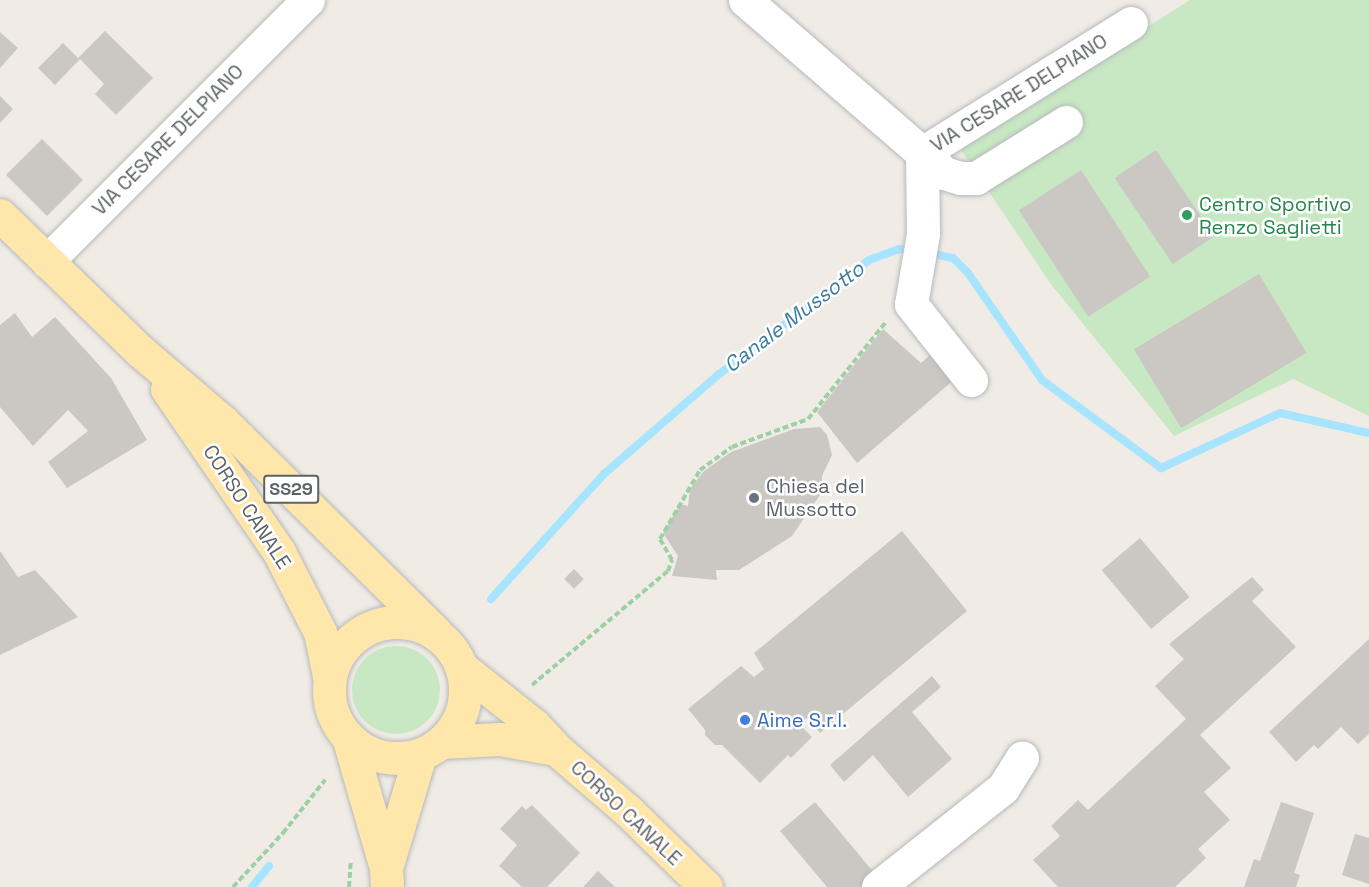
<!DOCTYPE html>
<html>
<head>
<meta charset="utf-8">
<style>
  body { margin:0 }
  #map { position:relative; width:1369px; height:887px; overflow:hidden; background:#f0ece5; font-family:"Space Grotesk",sans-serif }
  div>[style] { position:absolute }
  .green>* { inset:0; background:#c7e8c2 }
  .round { border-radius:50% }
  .stream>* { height:8px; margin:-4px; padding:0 4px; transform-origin:4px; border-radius:4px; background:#a6e4ff }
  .building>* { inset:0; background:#cbc7c2; transform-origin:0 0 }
  .path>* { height:4px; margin-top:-2px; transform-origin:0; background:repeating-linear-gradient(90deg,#9ed0a5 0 6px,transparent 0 9px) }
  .roads { filter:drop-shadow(0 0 2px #b6b9bc) drop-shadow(0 0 2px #b6b9bc) }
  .minor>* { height:33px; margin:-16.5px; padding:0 16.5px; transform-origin:16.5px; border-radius:16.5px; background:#fff }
  .major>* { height:33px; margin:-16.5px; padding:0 16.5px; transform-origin:16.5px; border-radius:16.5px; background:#ffe6ab }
  .major>.ring { margin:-16.5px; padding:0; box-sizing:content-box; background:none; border:33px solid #ffe6ab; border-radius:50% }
  .dots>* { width:16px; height:16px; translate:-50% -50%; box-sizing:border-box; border:3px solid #fff; border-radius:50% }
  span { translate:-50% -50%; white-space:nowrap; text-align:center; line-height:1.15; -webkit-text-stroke:5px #fff; paint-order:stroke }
  .shield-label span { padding:2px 4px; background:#fff; border:2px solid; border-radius:4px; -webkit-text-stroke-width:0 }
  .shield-label { font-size:18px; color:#5d6266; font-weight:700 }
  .street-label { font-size:20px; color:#5d6266 }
  .leisure-label { font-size:20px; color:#27864d }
  .left { translate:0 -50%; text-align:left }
  .worship-label { font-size:20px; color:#5b616d }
  .shop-label { font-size:20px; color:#366cbe }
  .water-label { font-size:21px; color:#3b7ba2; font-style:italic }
</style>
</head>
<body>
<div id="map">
  <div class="green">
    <i style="clip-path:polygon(1190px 0,1369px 0,1369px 416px,1293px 379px,1174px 436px,1050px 283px,959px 147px)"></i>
    <i class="round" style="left:352px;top:646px;width:88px;height:88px"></i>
  </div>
  <div class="stream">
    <i style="left:926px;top:252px;width:28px;rotate:13deg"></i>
    <i style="left:953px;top:258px;width:21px;rotate:45deg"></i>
    <i style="left:968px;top:273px;width:130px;rotate:55.3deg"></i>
    <i style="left:1042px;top:380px;width:148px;rotate:36.5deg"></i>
    <i style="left:1161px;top:468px;width:131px;rotate:-24.8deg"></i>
    <i style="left:1280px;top:413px;width:91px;rotate:12.7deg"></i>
    <i style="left:491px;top:599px;width:169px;rotate:-47.9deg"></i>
    <i style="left:604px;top:474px;width:151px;rotate:-41deg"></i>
    <i style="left:718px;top:375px;width:190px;rotate:-37.3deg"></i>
    <i style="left:869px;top:260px;width:32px;rotate:-20deg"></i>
    <i style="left:899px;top:249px;width:14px;rotate:8deg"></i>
    <i style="left:252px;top:887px;width:27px;rotate:-51deg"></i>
  </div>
  <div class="building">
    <i style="clip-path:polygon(105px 31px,153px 78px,116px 115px,95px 94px,104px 84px,80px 59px,55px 85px,38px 68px,63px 43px,78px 58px)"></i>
    <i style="clip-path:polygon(0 32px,18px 48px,0 68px)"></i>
    <i style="clip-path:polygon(0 96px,13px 109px,0 123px)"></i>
    <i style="left:42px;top:139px;width:58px;height:51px;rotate:45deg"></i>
    <i style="left:1156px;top:150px;width:104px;height:50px;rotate:56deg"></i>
    <i style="left:1081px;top:170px;width:127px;height:74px;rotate:57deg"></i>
    <i style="left:1259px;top:274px;width:92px;height:146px;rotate:59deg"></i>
    <i style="clip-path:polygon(15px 313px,32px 337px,55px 317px,111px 378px,147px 440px,67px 488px,48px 462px,88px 431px,68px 410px,33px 446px,0 407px,0 325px)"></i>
    <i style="clip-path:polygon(883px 329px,921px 363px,932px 353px,955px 379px,857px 463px,817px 412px)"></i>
    <i style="clip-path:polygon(820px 427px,827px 435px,832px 455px,822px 476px,822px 492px,792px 536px,739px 570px,716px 570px,717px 580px,672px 576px,678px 556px,663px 533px,680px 504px,688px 506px,690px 489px,704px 471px,731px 452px,794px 429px)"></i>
    <i style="clip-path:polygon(902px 531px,967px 611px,820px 733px,807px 718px,799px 724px,812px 737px,791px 758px,788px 755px,760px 783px,722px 745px,715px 745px,705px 735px,705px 730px,688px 709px,741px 666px,754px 677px,764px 669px,754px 653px)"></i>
    <i style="left:1140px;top:538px;width:77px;height:50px;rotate:50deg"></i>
    <i style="clip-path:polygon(0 551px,18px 577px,35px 570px,78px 617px,0 655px)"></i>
    <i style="left:574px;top:569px;width:14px;height:14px;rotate:45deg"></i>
    <i style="clip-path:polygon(1252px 577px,1264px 590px,1252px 601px,1296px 647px,1200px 735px,1231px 768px,1204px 792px,1230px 820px,1198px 849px,1206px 858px,1175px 887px,1058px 887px,1033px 860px,1060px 836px,1051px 826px,1078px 800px,1088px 810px,1186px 719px,1155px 686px,1184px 659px,1169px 644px)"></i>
    <i style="clip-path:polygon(1369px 639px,1369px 734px,1358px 744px,1341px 727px,1318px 749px,1314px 745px,1296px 762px,1269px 732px)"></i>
    <i style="clip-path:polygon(932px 676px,941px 687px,912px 712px,952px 759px,908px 797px,873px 755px,844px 782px,830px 765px)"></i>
    <i style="clip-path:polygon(815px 802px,876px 875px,861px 887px,827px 887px,780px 831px)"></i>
    <i style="clip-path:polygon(1281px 802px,1314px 813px,1294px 873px,1300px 875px,1296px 887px,1244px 887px,1254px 859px,1260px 861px)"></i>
    <i style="clip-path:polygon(532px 805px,580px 853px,547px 887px,522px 887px,499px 866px,517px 845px,500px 829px,522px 806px,526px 810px)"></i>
    <i style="clip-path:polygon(1355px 834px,1369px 838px,1369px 884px,1342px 875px)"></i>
    <i style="clip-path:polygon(598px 871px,615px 887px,583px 887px)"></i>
  </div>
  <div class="path">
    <i style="left:532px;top:685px;width:177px;rotate:-40deg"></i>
    <i style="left:668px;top:571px;width:12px;rotate:-70deg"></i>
    <i style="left:672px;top:560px;width:24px;rotate:-120deg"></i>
    <i style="left:660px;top:539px;width:80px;rotate:-59.9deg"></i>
    <i style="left:700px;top:470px;width:39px;rotate:-36deg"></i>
    <i style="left:732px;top:447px;width:81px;rotate:-20.2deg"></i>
    <i style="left:808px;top:419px;width:124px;rotate:-51.2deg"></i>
    <i style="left:233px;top:887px;width:74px;rotate:-47.2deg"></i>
    <i style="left:283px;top:833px;width:68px;rotate:-51.6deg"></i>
    <i style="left:349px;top:887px;width:26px;rotate:-86deg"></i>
  </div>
  <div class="roads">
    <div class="minor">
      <i style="left:745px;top:0;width:234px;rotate:40.8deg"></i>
      <i style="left:922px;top:153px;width:246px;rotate:-31.9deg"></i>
      <i style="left:922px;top:153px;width:81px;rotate:89.3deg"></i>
      <i style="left:923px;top:234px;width:71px;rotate:99.7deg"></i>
      <i style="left:911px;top:304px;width:97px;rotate:51.7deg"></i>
      <i style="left:922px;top:153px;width:30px;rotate:42deg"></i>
      <i style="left:944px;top:173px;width:17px;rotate:17deg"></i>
      <i style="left:960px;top:178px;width:16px"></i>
      <i style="left:976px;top:178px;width:106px;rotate:-31.9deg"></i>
      <i style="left:47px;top:261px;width:369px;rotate:-45deg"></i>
      <i style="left:878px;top:887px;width:159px;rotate:-38.4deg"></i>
      <i style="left:1003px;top:788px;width:36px;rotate:-58deg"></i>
    </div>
    <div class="major">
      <i style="left:0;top:215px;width:195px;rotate:44.2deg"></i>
      <i style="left:140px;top:351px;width:108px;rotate:40.5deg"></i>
      <i style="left:222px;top:421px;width:301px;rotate:44.7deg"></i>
      <i style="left:167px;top:389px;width:198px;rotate:55.5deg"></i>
      <i style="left:279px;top:552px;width:90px;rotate:62.9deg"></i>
      <i style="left:320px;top:632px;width:45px;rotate:78.4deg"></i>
      <i class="ring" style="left:329px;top:622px;width:103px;height:103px"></i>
      <i style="left:462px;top:668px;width:92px;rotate:38.4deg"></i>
      <i style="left:534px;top:725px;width:33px;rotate:47deg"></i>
      <i style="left:556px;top:749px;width:95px;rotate:40.7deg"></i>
      <i style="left:628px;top:811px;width:109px;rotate:44.3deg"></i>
      <i style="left:349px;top:740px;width:133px;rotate:73.9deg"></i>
      <i style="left:386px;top:868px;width:19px;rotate:87deg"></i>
      <i style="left:442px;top:742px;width:57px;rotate:-3deg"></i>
      <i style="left:499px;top:739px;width:58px;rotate:10deg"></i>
      <i style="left:386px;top:868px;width:118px;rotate:-73.3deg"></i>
    </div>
  </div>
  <div class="dots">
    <i style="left:1187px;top:215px;background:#2e9e5b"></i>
    <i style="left:754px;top:498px;background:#6b7280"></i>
    <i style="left:745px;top:720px;background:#3f7fe0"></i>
  </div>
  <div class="shield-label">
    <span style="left:291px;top:489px">SS29</span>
  </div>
  <div class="street-label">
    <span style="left:1019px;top:93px;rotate:-32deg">VIA CESARE DELPIANO</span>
    <span style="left:168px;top:140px;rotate:-45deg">VIA CESARE DELPIANO</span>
    <span style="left:247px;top:507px;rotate:57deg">CORSO CANALE</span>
    <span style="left:626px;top:813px;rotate:43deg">CORSO CANALE</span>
  </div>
  <div class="leisure-label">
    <span class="left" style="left:1199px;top:216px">Centro Sportivo<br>Renzo Saglietti</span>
  </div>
  <div class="worship-label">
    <span class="left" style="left:766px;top:498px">Chiesa del<br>Mussotto</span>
  </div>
  <div class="shop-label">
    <span class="left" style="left:757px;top:720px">Aime S.r.l.</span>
  </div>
  <div class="water-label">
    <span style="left:794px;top:317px;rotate:-37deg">Canale Mussotto</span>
  </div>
</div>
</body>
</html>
